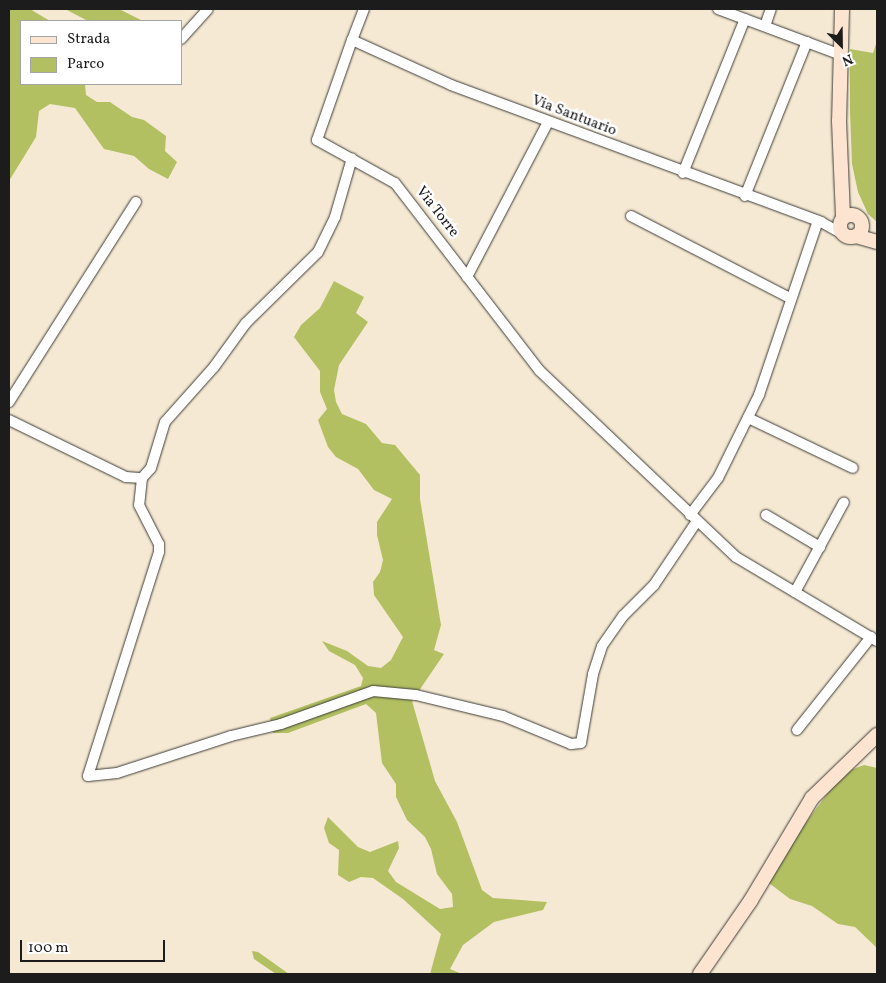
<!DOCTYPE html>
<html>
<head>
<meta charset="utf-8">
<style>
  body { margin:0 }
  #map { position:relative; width:886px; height:983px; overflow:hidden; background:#f5e9d3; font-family:Vollkorn,serif }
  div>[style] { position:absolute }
  .green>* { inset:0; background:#b2c062 }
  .roads { filter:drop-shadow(0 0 1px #3d3b37) drop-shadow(0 0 1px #3d3b37) }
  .street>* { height:10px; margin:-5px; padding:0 5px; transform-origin:5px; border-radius:5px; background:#fff }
  .secondary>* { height:14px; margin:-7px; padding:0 7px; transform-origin:7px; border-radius:7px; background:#fde4d1 }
  .secondary>.ring { margin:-7px; padding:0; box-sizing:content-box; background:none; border:14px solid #fde4d1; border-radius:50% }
  span { translate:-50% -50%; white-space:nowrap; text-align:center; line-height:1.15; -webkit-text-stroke:5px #fff; paint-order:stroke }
  .street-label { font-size:15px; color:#1c1c1c }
  .frame { position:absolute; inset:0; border:10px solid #1c1c1c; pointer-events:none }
  .legend { position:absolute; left:20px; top:20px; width:162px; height:65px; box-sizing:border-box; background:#fff; border:1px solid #a4a4a4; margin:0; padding:6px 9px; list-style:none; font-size:15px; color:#1c1c1c }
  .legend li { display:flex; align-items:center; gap:10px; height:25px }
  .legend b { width:25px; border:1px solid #a4a4a4 }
  .north { position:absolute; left:816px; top:20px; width:50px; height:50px; -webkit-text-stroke:4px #fff; paint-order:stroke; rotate:157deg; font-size:14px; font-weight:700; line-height:20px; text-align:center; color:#1c1c1c }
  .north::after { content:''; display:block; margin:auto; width:18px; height:22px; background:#1c1c1c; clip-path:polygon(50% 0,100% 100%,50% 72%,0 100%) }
  .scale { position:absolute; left:20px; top:940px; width:145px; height:22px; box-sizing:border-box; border:2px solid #1c1c1c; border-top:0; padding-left:6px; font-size:15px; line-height:18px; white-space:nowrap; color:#1c1c1c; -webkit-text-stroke:4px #fff; paint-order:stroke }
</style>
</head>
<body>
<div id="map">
  <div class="green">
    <i style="clip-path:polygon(9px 9px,30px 9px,50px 21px,21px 21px,21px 84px,85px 84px,86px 95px,97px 102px,110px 102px,132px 117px,144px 120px,166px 136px,165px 151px,177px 162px,168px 179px,149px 169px,134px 156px,104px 149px,75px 108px,50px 104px,39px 111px,36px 137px,9px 181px)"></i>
    <i style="clip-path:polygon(65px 9px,119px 9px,143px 21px,88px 21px)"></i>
    <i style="clip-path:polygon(877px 41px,877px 222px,868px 214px,858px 192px,852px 164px,850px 112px,850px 49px,873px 53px)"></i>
    <i style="clip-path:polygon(334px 281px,364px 297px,356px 313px,368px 322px,339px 365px,334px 390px,336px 402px,342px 414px,366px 424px,382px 443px,395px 445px,420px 475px,420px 499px,441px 625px,434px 650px,444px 654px,412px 701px,435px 781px,457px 822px,482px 890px,493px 898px,547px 902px,543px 910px,494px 922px,463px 945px,450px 969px,462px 974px,430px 974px,441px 934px,403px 899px,373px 878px,361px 877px,349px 882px,338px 875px,339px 850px,329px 843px,324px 828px,328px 817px,358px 847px,370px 852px,398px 841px,399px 848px,388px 871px,396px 882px,440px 909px,453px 907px,452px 894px,437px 874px,431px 849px,425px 837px,407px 820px,396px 797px,396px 784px,382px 763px,376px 713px,366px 704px,288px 733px,273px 733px,270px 718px,361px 686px,363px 678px,355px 665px,329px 651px,322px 641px,347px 651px,368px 666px,381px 668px,391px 660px,403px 637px,374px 595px,373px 582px,380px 572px,383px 560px,377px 535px,377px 522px,392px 499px,374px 490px,358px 469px,336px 457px,328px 447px,318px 420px,327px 409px,320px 392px,320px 371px,294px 337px,301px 325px,320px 308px)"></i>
    <i style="clip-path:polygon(864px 765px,877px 768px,877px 948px,855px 927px,838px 924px,812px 906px,790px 899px,769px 883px,802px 828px,827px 794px,848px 771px)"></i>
    <i style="clip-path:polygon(252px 951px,258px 952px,289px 974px,276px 974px,254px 959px)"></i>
  </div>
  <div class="roads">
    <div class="street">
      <i style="left:364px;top:9px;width:33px;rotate:111deg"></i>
      <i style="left:352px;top:40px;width:109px;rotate:24.4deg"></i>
      <i style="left:451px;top:85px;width:395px;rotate:20.3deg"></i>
      <i style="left:821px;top:222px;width:25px;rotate:29deg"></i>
      <i style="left:718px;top:9px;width:131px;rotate:20.5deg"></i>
      <i style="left:765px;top:26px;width:18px;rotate:-71deg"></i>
      <i style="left:181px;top:39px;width:40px;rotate:-48deg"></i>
      <i style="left:352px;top:40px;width:106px;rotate:109.3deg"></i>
      <i style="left:317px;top:140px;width:89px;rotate:28.9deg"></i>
      <i style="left:395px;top:183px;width:237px;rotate:52.4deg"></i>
      <i style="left:540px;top:371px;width:270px;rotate:43.5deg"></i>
      <i style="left:736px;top:557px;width:164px;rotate:30.8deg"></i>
      <i style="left:683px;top:173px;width:166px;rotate:-68.1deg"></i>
      <i style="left:745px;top:196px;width:166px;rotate:-68.1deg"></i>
      <i style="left:631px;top:216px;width:179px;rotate:27.3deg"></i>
      <i style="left:467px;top:277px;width:175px;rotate:-62.4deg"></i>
      <i style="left:9px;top:402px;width:237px;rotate:-57.6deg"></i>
      <i style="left:748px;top:418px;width:116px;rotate:25.5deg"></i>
      <i style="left:9px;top:420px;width:130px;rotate:26deg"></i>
      <i style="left:126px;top:477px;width:16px;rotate:4deg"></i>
      <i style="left:142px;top:478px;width:27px;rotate:96deg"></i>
      <i style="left:139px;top:505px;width:44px;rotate:62.9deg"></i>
      <i style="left:159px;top:544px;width:8px;rotate:90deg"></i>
      <i style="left:159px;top:552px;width:235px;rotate:107.6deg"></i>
      <i style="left:88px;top:776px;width:29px;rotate:-6deg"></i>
      <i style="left:117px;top:773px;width:120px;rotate:-18deg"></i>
      <i style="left:231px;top:736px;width:51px;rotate:-13.5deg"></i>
      <i style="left:281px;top:724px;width:98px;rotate:-19.7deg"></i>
      <i style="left:373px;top:691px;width:43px;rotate:5.3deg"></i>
      <i style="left:416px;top:695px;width:89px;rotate:13.6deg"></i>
      <i style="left:503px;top:716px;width:74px;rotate:22.4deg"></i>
      <i style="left:571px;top:744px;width:10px;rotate:-6deg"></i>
      <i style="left:581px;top:743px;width:70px;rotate:-80.1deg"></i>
      <i style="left:593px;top:674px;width:29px;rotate:-72deg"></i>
      <i style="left:602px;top:646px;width:37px;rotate:-55deg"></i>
      <i style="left:623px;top:616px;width:44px;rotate:-45deg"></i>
      <i style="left:654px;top:585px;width:77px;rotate:-56.1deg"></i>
      <i style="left:142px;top:478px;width:13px;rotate:-48deg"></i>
      <i style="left:151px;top:468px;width:48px;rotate:-73.1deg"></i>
      <i style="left:165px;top:422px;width:74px;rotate:-48.3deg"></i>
      <i style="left:214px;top:367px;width:54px;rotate:-54deg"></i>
      <i style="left:246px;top:323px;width:101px;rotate:-44.6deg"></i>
      <i style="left:318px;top:252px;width:39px;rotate:-64deg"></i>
      <i style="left:335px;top:217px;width:61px;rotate:-73.9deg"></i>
      <i style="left:690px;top:515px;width:46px;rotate:-52.9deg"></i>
      <i style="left:718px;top:478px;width:93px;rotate:-63.7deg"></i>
      <i style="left:759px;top:395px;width:184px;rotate:-71.3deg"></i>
      <i style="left:766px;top:515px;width:63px;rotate:30.7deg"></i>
      <i style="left:795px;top:592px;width:102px;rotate:-61.4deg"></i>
      <i style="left:797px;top:730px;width:119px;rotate:-51.5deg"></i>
    </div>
    <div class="secondary">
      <i style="left:842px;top:9px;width:112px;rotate:91.5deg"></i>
      <i style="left:839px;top:121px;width:97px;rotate:87.6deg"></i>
      <i class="ring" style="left:840px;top:215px;width:8px;height:8px"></i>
      <i style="left:856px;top:236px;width:22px;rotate:16deg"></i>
      <i style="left:700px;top:974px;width:90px;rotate:-55.4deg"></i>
      <i style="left:751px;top:900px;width:119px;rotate:-59.1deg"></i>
      <i style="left:812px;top:798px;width:91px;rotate:-44.1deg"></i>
    </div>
  </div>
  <div class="street-label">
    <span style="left:574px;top:116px;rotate:21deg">Via Santuario</span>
    <span style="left:437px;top:212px;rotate:52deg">Via Torre</span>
  </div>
  <div class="frame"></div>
  <ul class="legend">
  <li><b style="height:6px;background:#fde4d1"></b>Strada</li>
  <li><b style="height:14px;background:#b2c062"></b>Parco</li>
  </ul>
  <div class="north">N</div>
  <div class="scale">100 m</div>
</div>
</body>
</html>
